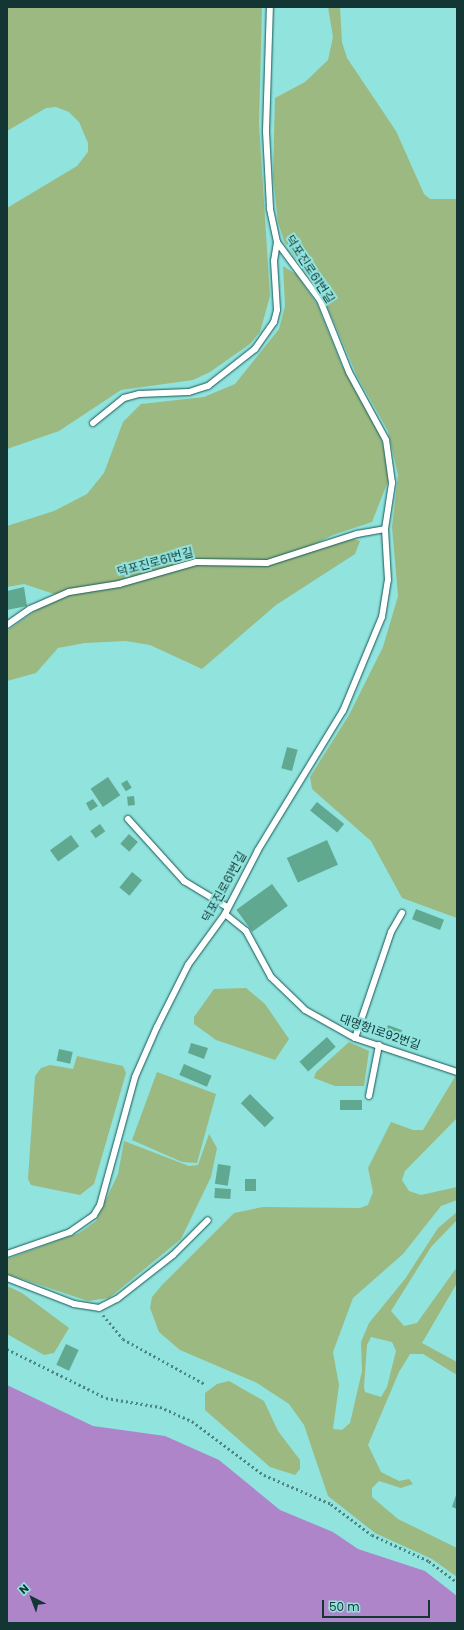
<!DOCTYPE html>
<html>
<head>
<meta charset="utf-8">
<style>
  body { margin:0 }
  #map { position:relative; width:464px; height:1630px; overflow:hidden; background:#91e3de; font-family:Poppins,"Noto Sans KR",sans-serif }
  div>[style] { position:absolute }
  .green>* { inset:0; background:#9bb981 }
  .water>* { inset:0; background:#ad85c8 }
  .building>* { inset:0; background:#61a891; transform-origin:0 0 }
  .path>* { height:2.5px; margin-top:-1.25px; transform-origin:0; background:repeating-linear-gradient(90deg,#4d8582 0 2px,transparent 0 5px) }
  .roads { filter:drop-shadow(0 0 1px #155755) drop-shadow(0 0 1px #155755) }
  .lane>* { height:6px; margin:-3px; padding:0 3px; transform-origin:3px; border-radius:3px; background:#fff }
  span { translate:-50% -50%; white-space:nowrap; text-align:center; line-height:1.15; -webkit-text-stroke:4px #91e3de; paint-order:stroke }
  .street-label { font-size:12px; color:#133634 }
  .frame { position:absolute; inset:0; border:8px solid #133634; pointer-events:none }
  .north { position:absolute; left:12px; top:1578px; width:40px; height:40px; -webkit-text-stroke:3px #91e3de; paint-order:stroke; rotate:318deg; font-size:11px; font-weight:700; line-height:16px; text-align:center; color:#133634 }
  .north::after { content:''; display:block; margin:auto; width:14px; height:18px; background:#133634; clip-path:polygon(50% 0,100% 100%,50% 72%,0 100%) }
  .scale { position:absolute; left:322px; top:1600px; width:108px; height:18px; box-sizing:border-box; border:2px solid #133634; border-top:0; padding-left:5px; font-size:12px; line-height:14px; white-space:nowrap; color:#133634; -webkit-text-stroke:3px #91e3de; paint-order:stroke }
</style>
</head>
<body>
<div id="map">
  <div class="green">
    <i style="clip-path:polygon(7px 7px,262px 7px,259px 124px,270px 296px,260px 332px,250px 344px,210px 372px,193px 380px,121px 390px,59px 431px,7px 449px,7px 208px,77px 166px,88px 152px,88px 143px,79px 122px,69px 112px,56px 107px,46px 108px,7px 131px)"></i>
    <i style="clip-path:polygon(328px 7px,340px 7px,342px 42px,347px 58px,396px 131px,424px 194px,430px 199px,457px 199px,457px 918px,402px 898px,371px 841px,312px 789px,310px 777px,349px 715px,383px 647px,398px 596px,392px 527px,398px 475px,388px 431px,357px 376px,324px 299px,284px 241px,278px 222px,273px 176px,275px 98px,305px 82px,328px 60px,333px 37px)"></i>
    <i style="clip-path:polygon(283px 266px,296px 274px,317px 304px,342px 366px,381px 438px,390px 476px,372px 522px,333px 535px,293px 554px,354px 539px,360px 541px,355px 554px,276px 605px,202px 669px,150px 645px,126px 641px,85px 643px,58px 648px,36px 673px,7px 681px,7px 631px,38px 609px,63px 597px,24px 584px,7px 587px,7px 526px,54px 511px,87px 494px,104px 473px,123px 422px,141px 404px,204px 397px,235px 384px,279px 329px,285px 306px)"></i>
    <i style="clip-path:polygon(246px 988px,265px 1004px,289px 1039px,275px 1060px,216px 1040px,194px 1024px,194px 1017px,214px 989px)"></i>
    <i style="clip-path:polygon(349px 1042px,369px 1051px,364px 1086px,335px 1086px,314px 1078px,316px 1072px)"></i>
    <i style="clip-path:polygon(77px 1056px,123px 1066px,126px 1073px,94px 1184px,80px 1195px,31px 1185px,28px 1179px,35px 1076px,41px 1068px,50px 1065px,73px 1069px)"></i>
    <i style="clip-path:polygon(157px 1072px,216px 1094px,197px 1163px,182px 1162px,132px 1140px)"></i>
    <i style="clip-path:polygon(evenodd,456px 1075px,457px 1118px,405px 1171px,402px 1180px,409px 1191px,421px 1195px,457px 1187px,457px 1200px,441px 1206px,403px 1254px,353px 1298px,333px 1352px,339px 1385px,333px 1429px,342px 1430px,350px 1423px,362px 1371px,361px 1342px,369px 1323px,405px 1279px,438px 1228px,457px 1212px,457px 1220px,431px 1247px,391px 1311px,404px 1326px,417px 1323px,457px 1267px,457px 1283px,422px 1343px,457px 1362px,457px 1375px,423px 1354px,410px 1354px,399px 1372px,368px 1445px,381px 1472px,399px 1481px,409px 1479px,413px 1484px,401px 1488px,379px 1481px,372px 1488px,372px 1497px,398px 1519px,457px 1548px,457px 1577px,432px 1559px,375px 1533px,328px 1496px,304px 1425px,289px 1404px,257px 1383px,180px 1350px,159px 1332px,150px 1308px,152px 1297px,162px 1285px,234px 1213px,263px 1207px,360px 1208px,368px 1205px,373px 1192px,368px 1168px,391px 1122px,413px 1130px,423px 1130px,456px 1075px,371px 1337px,392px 1342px,396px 1351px,387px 1387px,381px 1397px,365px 1392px,364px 1387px,367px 1345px,371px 1337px)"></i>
    <i style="clip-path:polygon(209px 1134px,217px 1148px,211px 1177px,181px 1239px,109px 1298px,88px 1301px,7px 1274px,7px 1259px,79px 1233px,96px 1221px,118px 1174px,124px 1141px,189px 1166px,198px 1165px)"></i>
    <i style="clip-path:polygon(7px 1286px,22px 1293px,69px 1328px,54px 1353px,44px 1355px,7px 1334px)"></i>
    <i style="clip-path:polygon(229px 1381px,264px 1401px,278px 1431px,300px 1460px,300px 1469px,295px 1475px,270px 1467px,205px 1410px,205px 1393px,217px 1384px)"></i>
  </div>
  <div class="water">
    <i style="clip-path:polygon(7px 1385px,93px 1426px,165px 1436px,219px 1460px,280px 1510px,333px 1532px,358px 1549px,425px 1571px,457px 1596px,457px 1623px,7px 1623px)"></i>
  </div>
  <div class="building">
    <i style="clip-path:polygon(24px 587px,27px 606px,7px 610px,7px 591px)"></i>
    <i style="left:287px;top:747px;width:11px;height:22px;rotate:15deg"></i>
    <i style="left:108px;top:777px;width:22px;height:21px;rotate:56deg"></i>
    <i style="left:127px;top:780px;width:9px;height:7px;rotate:58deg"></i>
    <i style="left:134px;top:796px;width:9px;height:7px;rotate:84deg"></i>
    <i style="clip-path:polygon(93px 799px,98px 806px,90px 811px,86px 803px)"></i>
    <i style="left:317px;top:802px;width:35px;height:11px;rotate:39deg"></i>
    <i style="left:100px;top:824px;width:9px;height:12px;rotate:54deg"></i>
    <i style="left:129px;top:834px;width:12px;height:13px;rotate:42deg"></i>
    <i style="left:71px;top:835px;width:14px;height:26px;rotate:54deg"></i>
    <i style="left:327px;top:840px;width:27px;height:44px;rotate:66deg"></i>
    <i style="left:132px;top:872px;width:13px;height:20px;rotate:39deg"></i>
    <i style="left:272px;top:884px;width:27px;height:44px;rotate:54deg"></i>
    <i style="left:416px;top:909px;width:30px;height:11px;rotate:21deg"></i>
    <i style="left:388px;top:1025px;width:15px;height:9px;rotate:20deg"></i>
    <i style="left:327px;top:1037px;width:13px;height:37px;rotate:48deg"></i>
    <i style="clip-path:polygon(191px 1043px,208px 1048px,204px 1059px,188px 1053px)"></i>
    <i style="left:59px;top:1049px;width:14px;height:12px;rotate:12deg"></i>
    <i style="left:184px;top:1064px;width:30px;height:12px;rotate:23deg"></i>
    <i style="left:250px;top:1094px;width:34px;height:13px;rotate:45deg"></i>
    <i style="left:340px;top:1100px;width:22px;height:10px"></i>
    <i style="left:218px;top:1164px;width:13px;height:20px;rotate:9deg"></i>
    <i style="left:245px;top:1179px;width:11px;height:12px"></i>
    <i style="left:215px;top:1188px;width:16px;height:10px;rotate:4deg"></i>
    <i style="left:66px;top:1344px;width:14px;height:23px;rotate:25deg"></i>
    <i style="clip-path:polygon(457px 1492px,457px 1509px,452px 1507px)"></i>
  </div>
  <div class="path">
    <i style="left:103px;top:1315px;width:31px;rotate:50deg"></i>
    <i style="left:123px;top:1339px;width:94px;rotate:28.8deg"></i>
    <i style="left:7px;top:1349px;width:110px;rotate:26.3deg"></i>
    <i style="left:106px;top:1398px;width:55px;rotate:9.5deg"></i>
    <i style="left:160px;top:1407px;width:35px;rotate:24deg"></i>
    <i style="left:192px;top:1421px;width:90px;rotate:36.9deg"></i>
    <i style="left:264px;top:1475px;width:73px;rotate:23.4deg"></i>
    <i style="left:331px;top:1504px;width:51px;rotate:37.1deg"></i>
    <i style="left:372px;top:1535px;width:63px;rotate:24.5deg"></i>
    <i style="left:429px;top:1561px;width:35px;rotate:37deg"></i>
  </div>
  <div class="roads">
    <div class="lane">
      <i style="left:93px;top:423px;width:40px;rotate:-39deg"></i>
      <i style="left:124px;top:398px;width:16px;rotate:-15deg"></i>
      <i style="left:139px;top:394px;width:50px;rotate:-2.3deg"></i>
      <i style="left:189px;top:392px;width:20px;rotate:-18deg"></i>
      <i style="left:208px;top:386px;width:60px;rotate:-38.2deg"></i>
      <i style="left:255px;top:349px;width:33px;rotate:-55deg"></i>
      <i style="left:274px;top:322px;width:12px;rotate:-76deg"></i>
      <i style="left:277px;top:310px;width:49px;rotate:-93.5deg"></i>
      <i style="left:274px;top:261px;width:19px;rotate:-81deg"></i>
      <i style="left:7px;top:625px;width:28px;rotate:-35deg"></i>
      <i style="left:30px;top:609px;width:43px;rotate:-23.6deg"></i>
      <i style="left:69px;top:592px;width:51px;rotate:-9.1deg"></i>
      <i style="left:119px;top:584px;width:80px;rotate:-15.9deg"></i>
      <i style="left:196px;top:562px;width:71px;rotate:0.8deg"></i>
      <i style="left:267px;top:563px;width:95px;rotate:-17.9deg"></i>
      <i style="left:357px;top:534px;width:28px;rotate:-10deg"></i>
      <i style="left:128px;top:819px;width:84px;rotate:47.9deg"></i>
      <i style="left:184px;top:881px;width:50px;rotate:31.2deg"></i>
      <i style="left:225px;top:914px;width:27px;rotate:39deg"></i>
      <i style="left:246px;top:931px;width:52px;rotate:61.5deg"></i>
      <i style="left:271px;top:977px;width:47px;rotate:44.1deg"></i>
      <i style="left:305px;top:1010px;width:57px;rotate:29.2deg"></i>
      <i style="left:355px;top:1038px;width:108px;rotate:18.4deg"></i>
      <i style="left:355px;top:1038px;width:112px;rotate:-71.2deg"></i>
      <i style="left:391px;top:932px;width:22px;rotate:-60deg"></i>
      <i style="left:369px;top:1096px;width:52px;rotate:-78.9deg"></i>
      <i style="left:7px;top:1254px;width:67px;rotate:-19.2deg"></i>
      <i style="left:70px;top:1232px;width:29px;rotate:-35deg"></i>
      <i style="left:94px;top:1215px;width:12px;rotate:-59deg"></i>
      <i style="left:100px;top:1205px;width:133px;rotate:-74.7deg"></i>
      <i style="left:135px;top:1077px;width:55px;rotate:-66.3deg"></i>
      <i style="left:157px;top:1027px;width:69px;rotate:-63.4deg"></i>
      <i style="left:188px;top:965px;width:63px;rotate:-54deg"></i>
      <i style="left:225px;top:914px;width:72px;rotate:-62.7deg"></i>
      <i style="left:258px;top:850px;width:163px;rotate:-58.6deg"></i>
      <i style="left:343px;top:711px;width:102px;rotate:-67.5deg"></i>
      <i style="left:382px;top:617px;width:37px;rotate:-81deg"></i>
      <i style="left:388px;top:580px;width:51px;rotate:-93.4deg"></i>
      <i style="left:385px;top:529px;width:47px;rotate:-81.3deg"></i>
      <i style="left:392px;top:483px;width:43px;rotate:-97.9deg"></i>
      <i style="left:386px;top:440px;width:77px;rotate:-118.6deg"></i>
      <i style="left:349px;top:372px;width:78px;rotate:-111.9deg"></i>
      <i style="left:320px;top:300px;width:72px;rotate:-126.6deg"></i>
      <i style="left:277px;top:242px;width:35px;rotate:-102deg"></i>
      <i style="left:270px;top:208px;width:77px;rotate:-93deg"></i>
      <i style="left:266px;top:131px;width:124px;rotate:-88.2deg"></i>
      <i style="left:7px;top:1278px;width:72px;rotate:21.2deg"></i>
      <i style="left:74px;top:1304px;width:25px;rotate:9deg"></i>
      <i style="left:99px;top:1308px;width:20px;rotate:-27deg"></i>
      <i style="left:117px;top:1299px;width:71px;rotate:-38.2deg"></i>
      <i style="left:173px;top:1255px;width:49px;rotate:-45deg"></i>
    </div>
  </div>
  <div class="street-label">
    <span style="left:310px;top:269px;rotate:57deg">덕포진로61번길</span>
    <span style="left:155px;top:562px;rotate:-15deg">덕포진로61번길</span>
    <span style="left:224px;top:887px;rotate:-61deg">덕포진로61번길</span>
    <span style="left:380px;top:1032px;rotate:19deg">대명항1로92번길</span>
  </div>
  <div class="frame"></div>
  <div class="north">N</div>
  <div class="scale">50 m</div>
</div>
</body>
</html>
